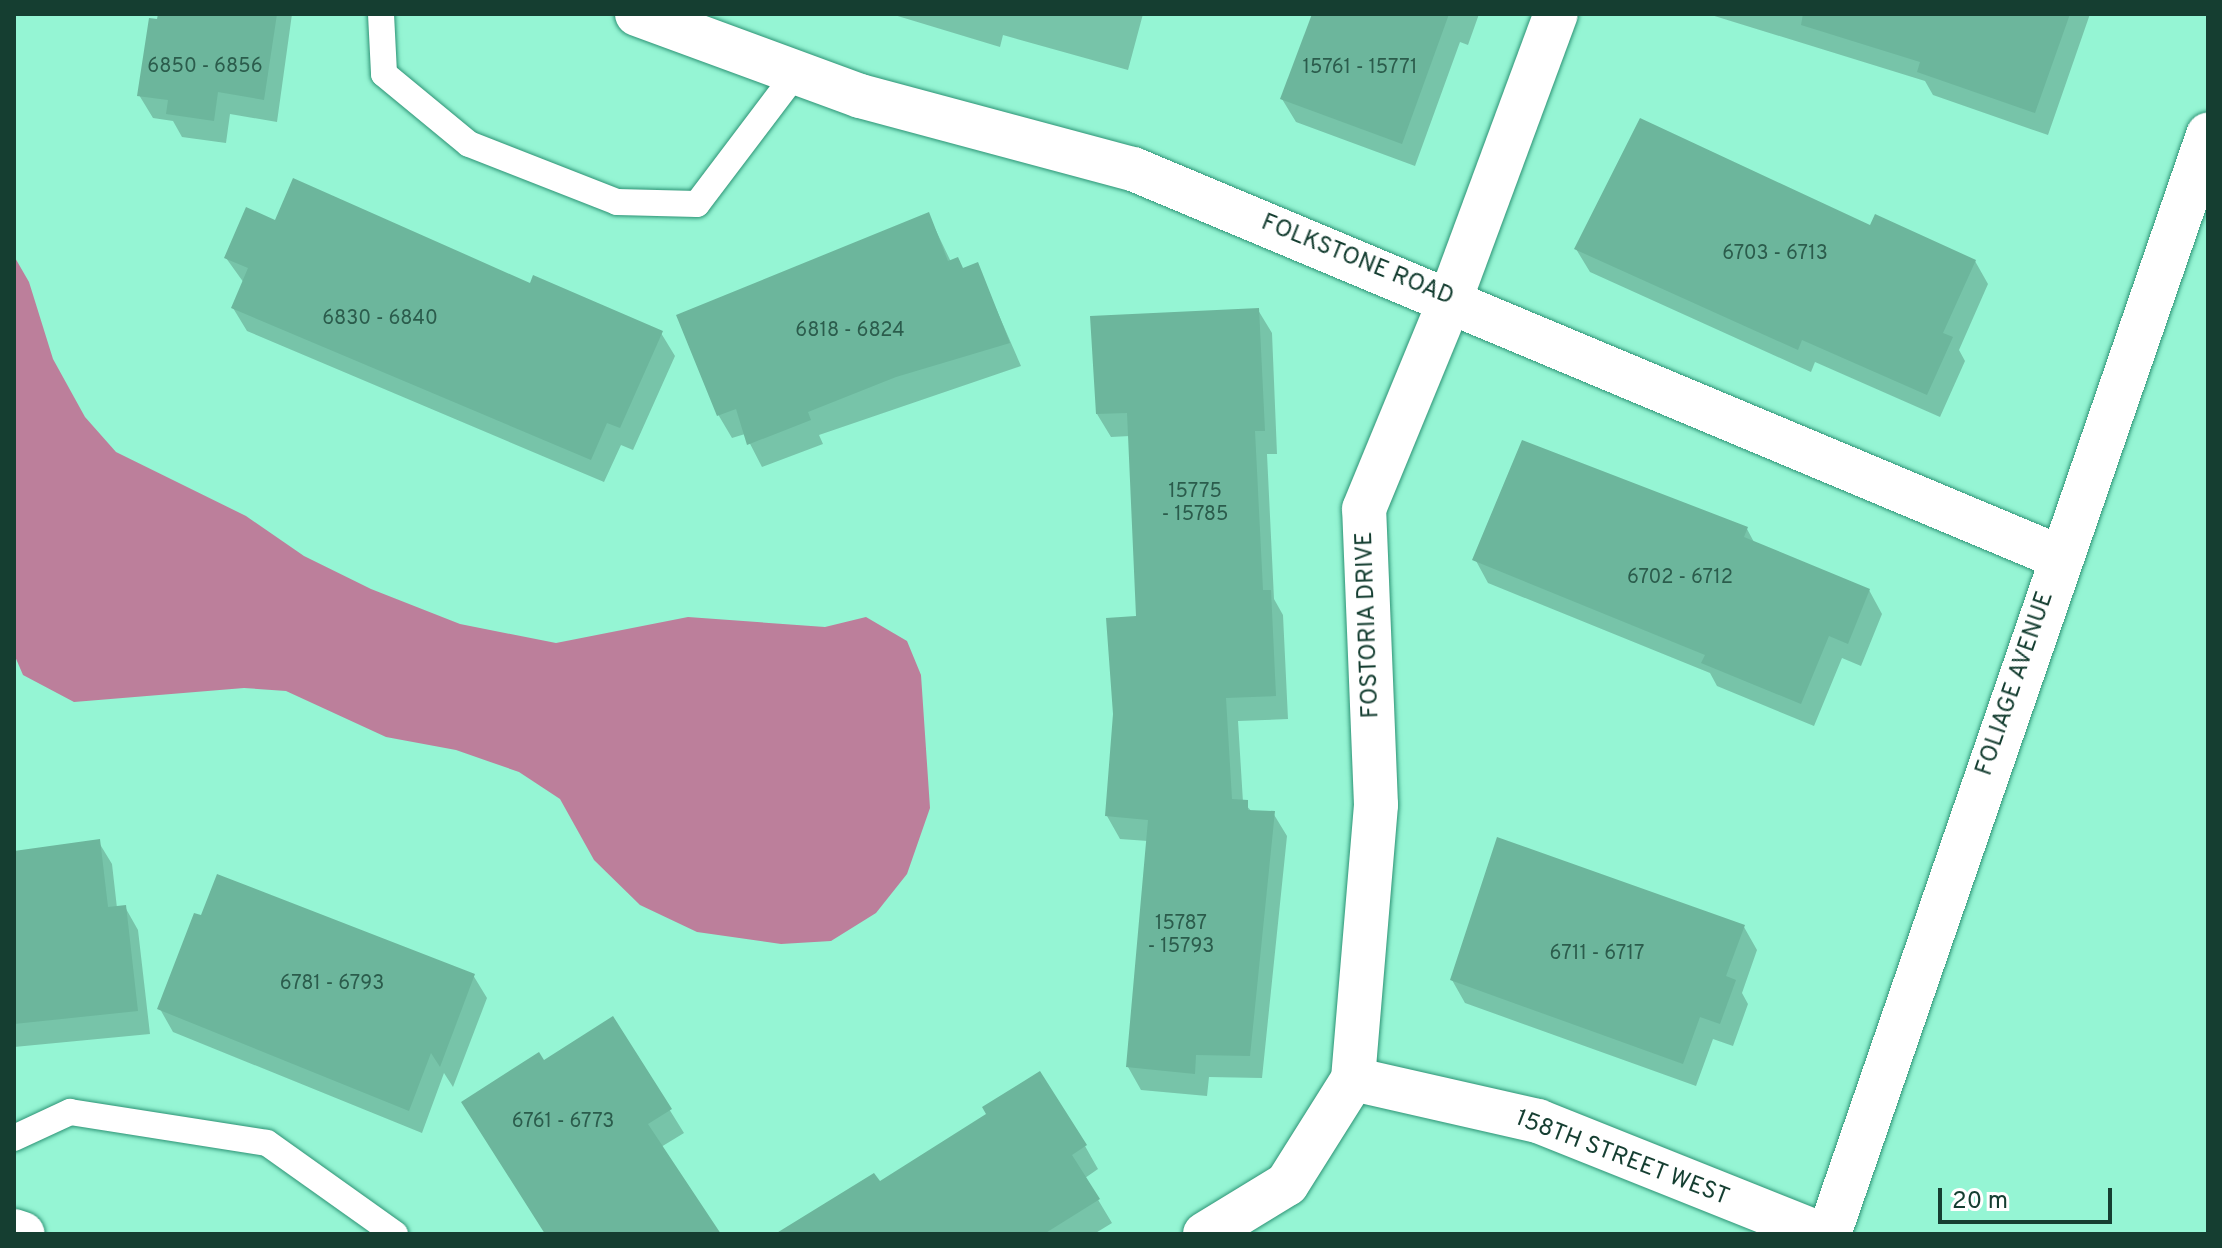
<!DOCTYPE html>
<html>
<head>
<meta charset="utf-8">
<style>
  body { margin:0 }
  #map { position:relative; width:2222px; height:1248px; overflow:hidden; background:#95f5d4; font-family:Overpass,sans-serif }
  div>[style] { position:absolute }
  .water>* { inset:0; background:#bc7f9b }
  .shadow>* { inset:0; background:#0003 }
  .building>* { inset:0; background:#6cb69c }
  .roads { filter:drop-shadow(0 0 2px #2d9375) drop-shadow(0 0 2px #2d9375) }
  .lane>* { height:26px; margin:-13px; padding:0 13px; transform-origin:13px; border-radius:13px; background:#fff }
  .street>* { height:44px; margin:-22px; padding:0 22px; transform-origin:22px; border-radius:22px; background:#fff }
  span { translate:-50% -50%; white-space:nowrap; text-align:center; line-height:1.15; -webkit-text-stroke:6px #fff; paint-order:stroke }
  .number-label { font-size:20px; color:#2b5c4c }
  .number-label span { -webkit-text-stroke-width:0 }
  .street-label { font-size:24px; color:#153e31 }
  .frame { position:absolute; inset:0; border:16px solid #153e31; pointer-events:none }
  .scale { position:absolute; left:1938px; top:1188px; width:174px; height:36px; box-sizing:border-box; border:4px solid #153e31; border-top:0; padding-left:10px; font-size:24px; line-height:28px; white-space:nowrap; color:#153e31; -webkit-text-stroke:6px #fff; paint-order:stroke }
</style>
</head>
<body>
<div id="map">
  <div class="water">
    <i style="clip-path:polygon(14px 256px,29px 282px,53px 359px,85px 417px,116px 452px,246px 516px,304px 556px,371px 589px,460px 624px,556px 643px,688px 617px,825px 627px,866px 617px,907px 641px,921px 675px,930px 808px,907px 874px,876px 913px,831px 941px,781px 944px,697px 932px,640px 905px,594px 860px,560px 799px,519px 772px,456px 750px,386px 737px,286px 691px,244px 688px,74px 702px,23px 675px,14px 654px)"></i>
  </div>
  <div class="shadow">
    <i style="clip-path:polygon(160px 14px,292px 14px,277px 122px,230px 114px,226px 143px,182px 137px,173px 121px,153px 118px,139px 95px)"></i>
    <i style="clip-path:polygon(891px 14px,1143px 14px,1128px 70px,1003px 35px,1000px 47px)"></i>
    <i style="clip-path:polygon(1314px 14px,1479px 14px,1468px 45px,1460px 42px,1415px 166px,1296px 122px,1282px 99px)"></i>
    <i style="clip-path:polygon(1708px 14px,2090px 14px,2048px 135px,1933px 95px,1925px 81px)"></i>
    <i style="clip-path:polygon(928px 214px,951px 262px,964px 270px,977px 265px,1021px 366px,819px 435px,823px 444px,762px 467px,745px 434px,732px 438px,719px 416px,679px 316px)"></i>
    <i style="clip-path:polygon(276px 223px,531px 286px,661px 333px,675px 356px,633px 450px,621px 445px,604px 482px,247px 331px,233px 308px,244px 283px,226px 258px)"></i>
    <i style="clip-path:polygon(1871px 228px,1975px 261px,1988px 284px,1959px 350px,1965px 361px,1940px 417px,1815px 362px,1811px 372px,1590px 272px,1576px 249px)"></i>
    <i style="clip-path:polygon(1258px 310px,1272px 333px,1277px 454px,1267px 454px,1274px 599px,1283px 615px,1288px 719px,1238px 721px,1243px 802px,1253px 813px,1273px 813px,1287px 836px,1262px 1078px,1209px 1077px,1207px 1096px,1141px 1090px,1128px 1067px,1148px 841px,1120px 839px,1107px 816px,1139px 618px,1130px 436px,1111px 437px,1097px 414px)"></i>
    <i style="clip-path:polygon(1747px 529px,1755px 544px,1869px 590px,1882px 614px,1861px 666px,1842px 658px,1814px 726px,1717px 686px,1710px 673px,1488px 583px,1475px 559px)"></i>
    <i style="clip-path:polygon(98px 841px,112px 864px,117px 908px,125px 907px,138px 930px,150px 1034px,14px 1047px,14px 853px)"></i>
    <i style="clip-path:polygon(1744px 927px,1757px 950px,1742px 993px,1748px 1004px,1733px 1046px,1713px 1039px,1696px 1086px,1465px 1003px,1452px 980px)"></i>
    <i style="clip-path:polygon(473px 975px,487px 998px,453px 1087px,444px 1073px,422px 1133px,173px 1032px,160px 1009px)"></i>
    <i style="clip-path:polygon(613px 1019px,684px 1133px,661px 1147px,719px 1234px,546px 1234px,543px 1063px)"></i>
    <i style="clip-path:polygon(1085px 1146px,1098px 1169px,1085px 1178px,1112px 1223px,1094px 1234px,831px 1234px,879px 1183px)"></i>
  </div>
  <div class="building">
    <i style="clip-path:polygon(158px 14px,277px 14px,264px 100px,218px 92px,214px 121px,166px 114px,168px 100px,137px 96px,149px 18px,157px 19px)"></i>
    <i style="clip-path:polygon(1312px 14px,1449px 14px,1402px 144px,1280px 99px)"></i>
    <i style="clip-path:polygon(1803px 14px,2070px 14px,2035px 113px,1917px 72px,1920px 62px,1801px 25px)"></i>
    <i style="clip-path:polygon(1640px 118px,1870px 225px,1875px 214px,1976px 260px,1943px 333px,1953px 337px,1927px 395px,1802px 340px,1798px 350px,1574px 249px)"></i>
    <i style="clip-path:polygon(293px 178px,530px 283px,533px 275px,663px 331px,620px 428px,607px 423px,591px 460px,231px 308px,248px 268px,224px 258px,246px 207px,275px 220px)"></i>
    <i style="clip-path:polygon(929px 212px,948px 261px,958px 257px,963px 268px,978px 262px,1010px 343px,896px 377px,808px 412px,811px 420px,747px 445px,736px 409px,717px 416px,676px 315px)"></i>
    <i style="clip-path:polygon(1259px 308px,1265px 431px,1255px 431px,1263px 590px,1271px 590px,1276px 696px,1226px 698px,1232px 799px,1248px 800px,1248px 810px,1275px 811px,1250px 1056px,1196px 1055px,1195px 1074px,1126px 1067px,1148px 820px,1105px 816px,1113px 714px,1106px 618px,1136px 616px,1127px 413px,1096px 414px,1090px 316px)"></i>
    <i style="clip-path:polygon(1522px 440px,1748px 527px,1744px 537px,1870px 589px,1848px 644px,1829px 636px,1801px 704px,1701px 663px,1705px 655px,1472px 560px)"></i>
    <i style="clip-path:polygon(1497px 837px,1745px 925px,1726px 976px,1736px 980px,1720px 1024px,1700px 1017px,1683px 1064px,1450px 980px)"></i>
    <i style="clip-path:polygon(100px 839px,108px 907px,126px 905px,138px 1011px,14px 1024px,14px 851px)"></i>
    <i style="clip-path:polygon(217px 874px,475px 974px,440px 1067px,431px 1053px,409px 1111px,157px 1009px,194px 913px,201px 915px)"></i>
    <i style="clip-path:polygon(613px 1016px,672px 1109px,648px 1124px,721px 1234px,545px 1234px,461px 1102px,539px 1052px,544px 1060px)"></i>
    <i style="clip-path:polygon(1040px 1071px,1087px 1145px,1072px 1155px,1100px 1199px,1044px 1234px,775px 1234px,874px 1173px,880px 1181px,986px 1114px,982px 1107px)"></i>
  </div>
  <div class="roads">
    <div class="lane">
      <i style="left:381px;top:14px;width:60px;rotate:87.1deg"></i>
      <i style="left:384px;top:74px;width:110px;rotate:39.5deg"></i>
      <i style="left:469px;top:144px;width:159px;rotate:21.4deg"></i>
      <i style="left:617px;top:202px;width:80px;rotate:1.4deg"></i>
      <i style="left:697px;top:204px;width:166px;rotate:-52.9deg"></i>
      <i style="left:14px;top:1138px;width:62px;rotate:-24.9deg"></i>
      <i style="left:70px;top:1112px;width:199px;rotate:8.9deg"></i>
      <i style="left:267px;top:1143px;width:157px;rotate:35.4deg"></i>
    </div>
    <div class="street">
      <i style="left:637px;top:14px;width:238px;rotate:20.2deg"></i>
      <i style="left:860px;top:96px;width:283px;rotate:15deg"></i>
      <i style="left:1133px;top:169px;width:1004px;rotate:22.73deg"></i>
      <i style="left:1353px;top:1079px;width:275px;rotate:-85.2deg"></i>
      <i style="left:1376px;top:805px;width:296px;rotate:-92.3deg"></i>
      <i style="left:1364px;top:509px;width:226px;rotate:-67.6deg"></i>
      <i style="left:1450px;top:300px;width:305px;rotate:-69.7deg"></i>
      <i style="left:14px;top:1231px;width:9px;rotate:18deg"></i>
      <i style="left:1205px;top:1234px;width:96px;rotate:-31.4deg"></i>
      <i style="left:1287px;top:1184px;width:124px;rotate:-57.8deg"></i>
      <i style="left:1353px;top:1079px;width:190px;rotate:12.8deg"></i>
      <i style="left:1538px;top:1121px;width:305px;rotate:21.8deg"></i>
      <i style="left:1829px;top:1234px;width:1163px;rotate:-70.97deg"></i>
    </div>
  </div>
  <div class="number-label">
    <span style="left:205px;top:67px">6850 - 6856</span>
    <span style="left:1360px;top:68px">15761 - 15771</span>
    <span style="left:1775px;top:254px">6703 - 6713</span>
    <span style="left:380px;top:319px">6830 - 6840</span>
    <span style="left:850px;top:331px">6818 - 6824</span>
    <span style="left:1195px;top:504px">15775<br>- 15785</span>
    <span style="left:1680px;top:578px">6702 - 6712</span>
    <span style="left:1181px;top:936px">15787<br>- 15793</span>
    <span style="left:1597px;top:954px">6711 - 6717</span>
    <span style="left:332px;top:984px">6781 - 6793</span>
    <span style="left:563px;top:1122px">6761 - 6773</span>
  </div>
  <div class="street-label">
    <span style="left:1357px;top:261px;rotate:22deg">FOLKSTONE ROAD</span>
    <span style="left:1369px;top:625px;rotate:-92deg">FOSTORIA DRIVE</span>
    <span style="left:2016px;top:684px;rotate:-71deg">FOLIAGE AVENUE</span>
    <span style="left:1622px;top:1159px;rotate:21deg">158TH STREET WEST</span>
  </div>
  <div class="frame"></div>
  <div class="scale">20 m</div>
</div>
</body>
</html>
